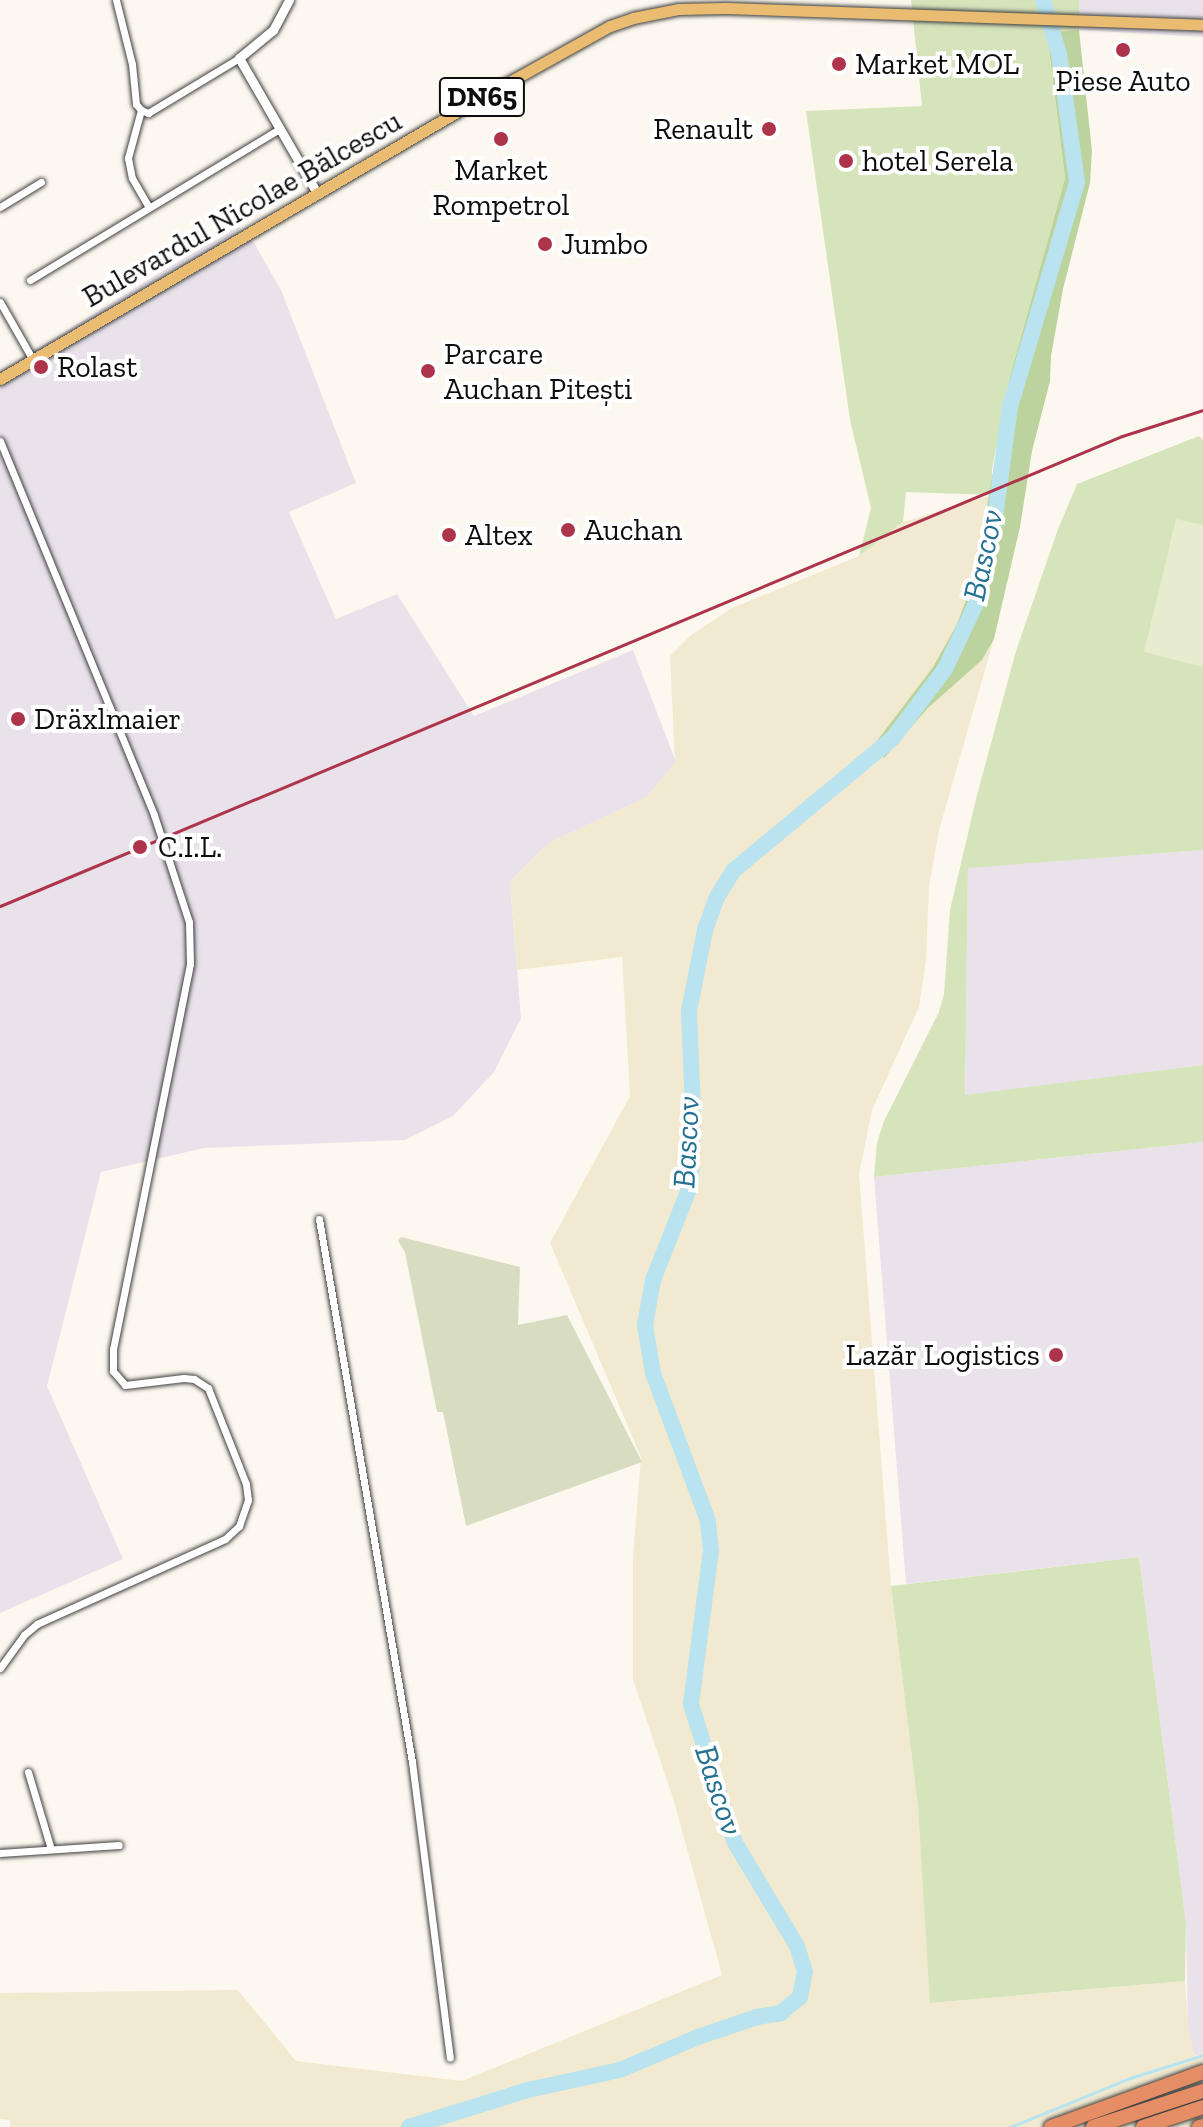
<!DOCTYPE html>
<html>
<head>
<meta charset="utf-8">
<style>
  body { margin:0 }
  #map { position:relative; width:1203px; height:2127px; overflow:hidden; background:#fdf8ef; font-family:"Zilla Slab",serif }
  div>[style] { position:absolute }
  .industrial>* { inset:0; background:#e9e2eb }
  .farmland>* { inset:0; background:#f1ead1 }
  .green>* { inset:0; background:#d6e4bc }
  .forest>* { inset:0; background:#bdd39d }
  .cemetery>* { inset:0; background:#d8ddc2 }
  .pitch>* { inset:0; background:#e6eccd }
  .stream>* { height:3px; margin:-1.5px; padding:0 1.5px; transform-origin:1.5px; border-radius:1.5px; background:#b8e3ef }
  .river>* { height:16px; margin:-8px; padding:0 8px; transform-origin:8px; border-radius:8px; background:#b8e3ef }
  .roads { filter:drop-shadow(0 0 2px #404040) drop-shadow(0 0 2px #404040) }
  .minor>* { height:7px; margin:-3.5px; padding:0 3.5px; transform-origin:3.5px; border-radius:3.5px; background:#fff }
  .tertiary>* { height:9px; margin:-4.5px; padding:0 4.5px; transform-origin:4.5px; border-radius:4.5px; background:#fff }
  .primary>* { height:11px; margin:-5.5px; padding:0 5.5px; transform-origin:5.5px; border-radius:5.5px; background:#eabc72 }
  .motorway>* { height:14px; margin:-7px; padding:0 7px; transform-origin:7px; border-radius:7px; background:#e58e65 }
  .rail>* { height:3px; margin:-1.5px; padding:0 1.5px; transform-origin:1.5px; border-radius:1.5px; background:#ae344b }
  .dots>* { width:22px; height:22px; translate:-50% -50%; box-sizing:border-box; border:4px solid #fff; border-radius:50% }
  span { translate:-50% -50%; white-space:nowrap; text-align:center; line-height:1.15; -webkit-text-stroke:8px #fff; paint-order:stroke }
  .shield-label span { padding:2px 6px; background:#fff; border:2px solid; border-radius:6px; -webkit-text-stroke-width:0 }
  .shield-label { font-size:28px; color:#0d0d0d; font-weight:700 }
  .poi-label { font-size:30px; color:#0d0d0d }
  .left { translate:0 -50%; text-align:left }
  .right { translate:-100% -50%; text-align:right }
  .street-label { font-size:30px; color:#0d0d0d }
  .water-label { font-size:32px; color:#247191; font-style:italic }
</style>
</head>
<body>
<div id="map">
  <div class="industrial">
    <i style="clip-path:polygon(1079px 0,1203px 0,1203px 37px,1079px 30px)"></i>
    <i style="clip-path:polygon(237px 225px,254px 243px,281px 290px,356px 483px,289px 512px,336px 619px,397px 594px,474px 716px,633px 650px,676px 762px,647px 797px,549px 843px,510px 882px,521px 1018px,494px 1072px,453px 1116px,405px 1140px,204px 1148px,101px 1172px,47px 1386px,123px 1559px,0 1613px,0 372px)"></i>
    <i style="clip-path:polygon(1203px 850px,1203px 1065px,965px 1096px,968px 867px)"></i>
    <i style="clip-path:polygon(1203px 1142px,1203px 2053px,1195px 2056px,1188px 2035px,1186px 1923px,1139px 1557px,906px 1584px,874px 1177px)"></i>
  </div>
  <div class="farmland">
    <i style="clip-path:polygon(992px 495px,975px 576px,957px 624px,933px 667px,876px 742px,884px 757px,928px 708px,982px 660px,994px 639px,939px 830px,929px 886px,926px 961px,919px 1007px,872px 1110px,859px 1174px,891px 1586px,918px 1807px,931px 2003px,1185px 1981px,1189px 2035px,1195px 2056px,1203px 2053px,1203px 2127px,10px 2127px,10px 2120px,0 2119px,0 1993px,238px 1990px,296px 2061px,462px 2081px,722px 1975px,672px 1795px,633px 1680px,633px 1557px,641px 1457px,550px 1243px,630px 1096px,622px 957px,517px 970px,510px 882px,549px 843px,647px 797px,675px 763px,670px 656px,691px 635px,732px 608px,859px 556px,903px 522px)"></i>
  </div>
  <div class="green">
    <i style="clip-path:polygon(911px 0,1079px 0,1079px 30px,1047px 34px,1065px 178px,1009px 380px,992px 470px,992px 495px,906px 492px,903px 522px,859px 556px,871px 508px,850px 420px,806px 111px,922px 106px)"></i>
    <i style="clip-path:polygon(1199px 436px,1203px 440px,1203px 850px,968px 868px,965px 1095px,1203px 1065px,1203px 1142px,874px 1177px,877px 1143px,884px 1121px,939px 1012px,944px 994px,950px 910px,977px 795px,1016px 651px,1058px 529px,1077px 484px)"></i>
    <i style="clip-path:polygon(1139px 1557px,1186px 1923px,1185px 1981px,930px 2003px,918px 1807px,891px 1586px)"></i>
  </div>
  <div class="forest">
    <i style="clip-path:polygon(1079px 30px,1092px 151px,1090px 183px,1063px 289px,1051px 356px,1050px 381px,1032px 451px,1020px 527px,994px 639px,982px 660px,928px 708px,884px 758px,876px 742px,933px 667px,957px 624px,975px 576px,1009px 380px,1065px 178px,1047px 33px)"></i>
  </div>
  <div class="cemetery">
    <i style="clip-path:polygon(401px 1237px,520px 1267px,518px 1325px,567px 1315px,642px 1462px,466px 1526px,443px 1412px,437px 1412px,405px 1252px,398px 1241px)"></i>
  </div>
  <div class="pitch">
    <i style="clip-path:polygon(1176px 519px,1203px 525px,1203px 667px,1144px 652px)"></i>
  </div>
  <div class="stream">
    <i style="left:1010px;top:2127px;width:130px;rotate:-22.2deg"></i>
    <i style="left:1130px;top:2078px;width:77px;rotate:-17.5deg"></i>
  </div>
  <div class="river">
    <i style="left:409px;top:2127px;width:125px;rotate:-17.3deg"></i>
    <i style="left:528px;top:2090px;width:94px;rotate:-12.3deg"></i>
    <i style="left:620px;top:2070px;width:85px;rotate:-22.9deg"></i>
    <i style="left:698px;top:2037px;width:62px;rotate:-18.7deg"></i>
    <i style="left:757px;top:2017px;width:24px;rotate:-9deg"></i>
    <i style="left:781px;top:2013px;width:25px;rotate:-40deg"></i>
    <i style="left:800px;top:1997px;width:25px;rotate:-79deg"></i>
    <i style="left:805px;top:1972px;width:27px;rotate:-107deg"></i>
    <i style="left:797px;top:1946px;width:120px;rotate:-121deg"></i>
    <i style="left:735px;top:1843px;width:146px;rotate:-107.6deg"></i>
    <i style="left:691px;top:1704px;width:154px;rotate:-82.6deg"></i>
    <i style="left:711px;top:1551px;width:30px;rotate:-96deg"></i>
    <i style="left:708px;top:1521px;width:158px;rotate:-110.4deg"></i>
    <i style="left:653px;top:1373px;width:49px;rotate:-99.5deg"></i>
    <i style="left:645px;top:1325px;width:46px;rotate:-79.9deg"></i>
    <i style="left:653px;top:1280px;width:103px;rotate:-68.4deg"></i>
    <i style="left:691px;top:1184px;width:73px;rotate:-88.4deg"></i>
    <i style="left:693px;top:1111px;width:100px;rotate:-92.3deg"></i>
    <i style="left:689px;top:1011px;width:83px;rotate:-78.8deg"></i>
    <i style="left:705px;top:930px;width:35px;rotate:-70deg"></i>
    <i style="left:717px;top:897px;width:32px;rotate:-58deg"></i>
    <i style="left:734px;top:870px;width:207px;rotate:-39.7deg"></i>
    <i style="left:893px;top:738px;width:86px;rotate:-53deg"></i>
    <i style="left:945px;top:669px;width:80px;rotate:-64.7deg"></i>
    <i style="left:979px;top:597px;width:75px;rotate:-78.4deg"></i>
    <i style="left:994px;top:524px;width:118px;rotate:-82.2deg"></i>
    <i style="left:1010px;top:407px;width:235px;rotate:-73.4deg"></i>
    <i style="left:1077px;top:182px;width:129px;rotate:-98deg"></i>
    <i style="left:1059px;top:54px;width:56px;rotate:-106.5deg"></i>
  </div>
  <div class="roads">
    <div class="minor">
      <i style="left:116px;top:0;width:66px;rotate:76deg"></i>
      <i style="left:132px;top:64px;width:40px;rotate:84.3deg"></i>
      <i style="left:136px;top:104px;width:8px;rotate:50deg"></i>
      <i style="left:141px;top:110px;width:8px;rotate:23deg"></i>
      <i style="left:148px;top:113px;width:106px;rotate:-31.1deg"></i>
      <i style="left:141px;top:110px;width:50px;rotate:105.2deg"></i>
      <i style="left:128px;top:158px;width:20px;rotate:79deg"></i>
      <i style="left:132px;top:178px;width:34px;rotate:60deg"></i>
      <i style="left:0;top:207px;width:48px;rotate:-31.4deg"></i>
      <i style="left:30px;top:280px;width:291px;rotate:-31.2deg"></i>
      <i style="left:0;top:302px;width:67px;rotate:60.4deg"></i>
      <i style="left:0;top:441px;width:404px;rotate:67.6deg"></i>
      <i style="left:154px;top:815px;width:113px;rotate:71.9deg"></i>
      <i style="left:189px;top:922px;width:42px;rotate:88.6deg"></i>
      <i style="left:190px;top:964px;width:393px;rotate:101.3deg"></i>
      <i style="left:113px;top:1349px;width:22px;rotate:90deg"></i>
      <i style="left:113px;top:1371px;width:18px;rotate:49deg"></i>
      <i style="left:125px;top:1385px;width:59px;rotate:-6.8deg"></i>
      <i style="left:184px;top:1378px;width:10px;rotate:6deg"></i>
      <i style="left:194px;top:1379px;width:17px;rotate:33deg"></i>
      <i style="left:208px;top:1388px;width:103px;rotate:68.4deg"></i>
      <i style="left:246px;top:1484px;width:16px;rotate:83deg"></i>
      <i style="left:248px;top:1500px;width:28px;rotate:109deg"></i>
      <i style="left:239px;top:1526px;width:19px;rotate:137deg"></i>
      <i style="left:225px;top:1539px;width:206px;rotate:155.7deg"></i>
      <i style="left:37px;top:1624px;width:17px;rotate:140deg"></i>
      <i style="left:24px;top:1635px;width:41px;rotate:126deg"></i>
      <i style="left:319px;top:1219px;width:551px;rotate:80.28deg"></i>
      <i style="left:412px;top:1762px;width:298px;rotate:82.7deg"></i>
      <i style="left:28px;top:1772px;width:80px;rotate:73.4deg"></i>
      <i style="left:0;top:1853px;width:119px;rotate:-3.8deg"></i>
    </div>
    <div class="tertiary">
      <i style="left:289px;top:0;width:34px;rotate:118deg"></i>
      <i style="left:273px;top:30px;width:44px;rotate:140.5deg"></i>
      <i style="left:239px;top:58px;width:156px;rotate:60deg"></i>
    </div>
    <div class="primary">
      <i style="left:0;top:379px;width:561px;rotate:-30.32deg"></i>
      <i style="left:484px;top:96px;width:144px;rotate:-29.1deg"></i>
      <i style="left:610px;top:26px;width:24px;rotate:-19deg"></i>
      <i style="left:633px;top:18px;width:47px;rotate:-11.1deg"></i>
      <i style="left:679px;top:9px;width:46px;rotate:-1.2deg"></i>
      <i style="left:725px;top:8px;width:478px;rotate:2deg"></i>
    </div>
    <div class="motorway">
      <i style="left:1051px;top:2127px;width:162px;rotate:-19.9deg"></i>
      <i style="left:1093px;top:2127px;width:116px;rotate:-18.1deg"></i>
      <i style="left:1143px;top:2127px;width:63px;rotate:-18.4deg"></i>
      <i style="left:1199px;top:2127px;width:4px;rotate:-14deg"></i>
    </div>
  </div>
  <div class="rail">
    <i style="left:0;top:906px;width:1216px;rotate:-22.73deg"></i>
    <i style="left:1122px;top:436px;width:85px;rotate:-17.8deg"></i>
  </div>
  <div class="dots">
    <i style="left:1123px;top:50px;background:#ae344b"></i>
    <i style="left:839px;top:64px;background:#ae344b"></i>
    <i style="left:769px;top:129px;background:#ae344b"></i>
    <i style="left:501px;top:139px;background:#ae344b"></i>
    <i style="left:846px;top:161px;background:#ae344b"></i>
    <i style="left:545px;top:244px;background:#ae344b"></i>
    <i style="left:41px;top:367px;background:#ae344b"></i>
    <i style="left:428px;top:371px;background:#ae344b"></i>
    <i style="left:568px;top:530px;background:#ae344b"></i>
    <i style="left:449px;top:535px;background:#ae344b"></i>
    <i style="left:18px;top:719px;background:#ae344b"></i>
    <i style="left:140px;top:847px;background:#ae344b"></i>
    <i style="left:1056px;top:1355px;background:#ae344b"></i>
  </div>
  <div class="shield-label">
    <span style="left:482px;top:97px">DN65</span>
  </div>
  <div class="poi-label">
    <span class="left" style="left:855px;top:64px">Market MOL</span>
    <span style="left:1123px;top:81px">Piese Auto</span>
    <span class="right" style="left:753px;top:129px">Renault</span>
    <span class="left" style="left:862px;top:161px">hotel Serela</span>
    <span style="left:501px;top:187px">Market<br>Rompetrol</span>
    <span class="left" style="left:561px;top:244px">Jumbo</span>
    <span class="left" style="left:444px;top:371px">Parcare<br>Auchan Pitești</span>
    <span class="left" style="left:57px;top:367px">Rolast</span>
    <span class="left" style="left:584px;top:530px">Auchan</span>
    <span class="left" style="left:465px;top:535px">Altex</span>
    <span class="left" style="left:34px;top:719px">Dräxlmaier</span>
    <span class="left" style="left:158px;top:847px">C.I.L.</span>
    <span class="right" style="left:1040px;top:1355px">Lazăr Logistics</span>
  </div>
  <div class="street-label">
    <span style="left:242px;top:209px;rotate:-30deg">Bulevardul Nicolae Bălcescu</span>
  </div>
  <div class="water-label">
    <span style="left:983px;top:555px;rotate:-78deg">Bascov</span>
    <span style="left:686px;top:1142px;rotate:-87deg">Bascov</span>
    <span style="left:719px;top:1790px;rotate:72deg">Bascov</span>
  </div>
</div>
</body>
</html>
